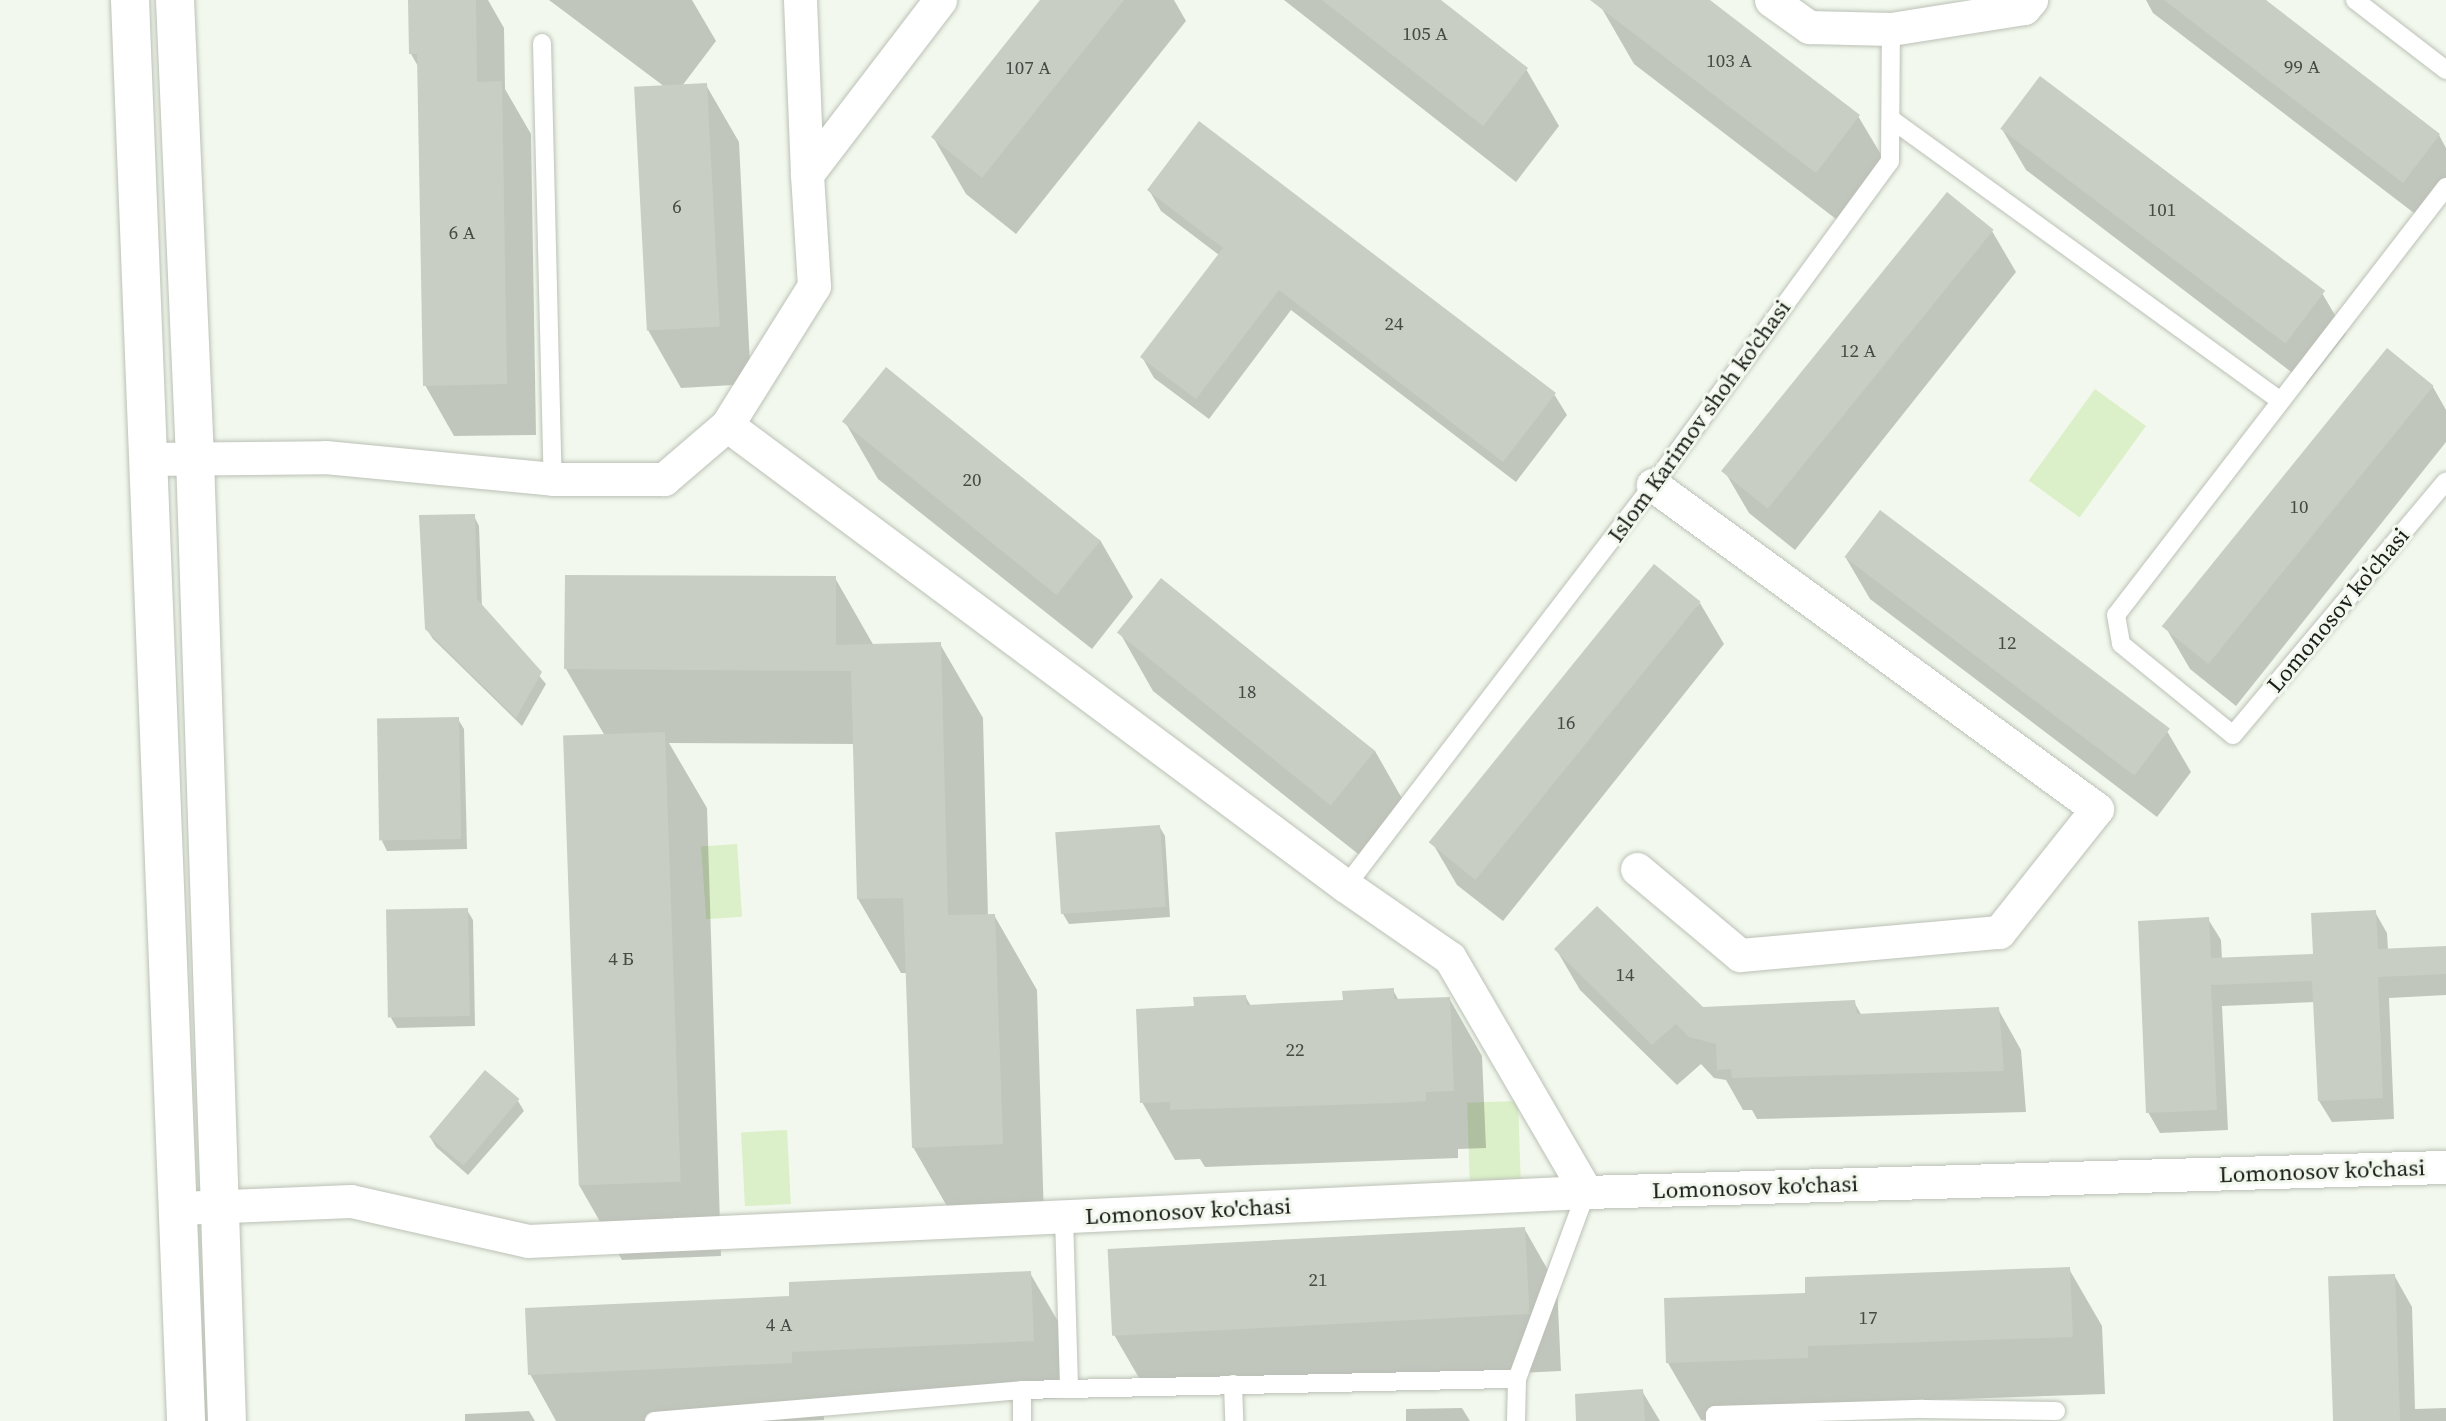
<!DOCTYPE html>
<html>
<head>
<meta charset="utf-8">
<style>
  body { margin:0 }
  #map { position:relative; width:2446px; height:1421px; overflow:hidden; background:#f2f8ed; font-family:"Source Serif 4",serif }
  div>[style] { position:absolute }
  .green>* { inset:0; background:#dbf0c8; transform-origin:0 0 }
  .shadow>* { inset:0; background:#0003 }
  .building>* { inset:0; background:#c8cec3; transform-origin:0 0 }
  .roads { filter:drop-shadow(0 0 2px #bbc1b6) drop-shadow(0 0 2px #bbc1b6) }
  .lane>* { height:18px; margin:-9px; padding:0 9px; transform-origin:9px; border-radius:9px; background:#fff }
  .street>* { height:33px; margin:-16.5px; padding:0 16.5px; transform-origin:16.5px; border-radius:16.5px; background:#fff }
  .secondary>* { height:38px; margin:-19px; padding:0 19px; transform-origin:19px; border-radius:19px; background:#fff }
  span { translate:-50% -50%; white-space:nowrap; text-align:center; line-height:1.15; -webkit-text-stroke:6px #f2f8ed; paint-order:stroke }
  .number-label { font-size:19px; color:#464944 }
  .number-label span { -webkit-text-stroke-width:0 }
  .street-label { font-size:23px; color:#1b1d19 }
</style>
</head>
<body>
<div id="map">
  <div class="green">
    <i style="left:2095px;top:389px;width:63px;height:113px;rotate:36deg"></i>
    <i style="left:737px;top:844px;width:73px;height:36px;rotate:86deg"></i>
    <i style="left:1518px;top:1101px;width:78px;height:51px;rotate:88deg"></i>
    <i style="left:787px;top:1130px;width:74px;height:46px;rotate:87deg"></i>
  </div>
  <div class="shadow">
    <i style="clip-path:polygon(410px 0,488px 0,504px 28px,505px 89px,531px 134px,536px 435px,454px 436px,425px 385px,419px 68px,411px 54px)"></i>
    <i style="clip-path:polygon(549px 0,692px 0,716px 41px,682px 86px,706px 85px,739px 142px,751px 384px,681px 388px,648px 330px,665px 87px)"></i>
    <i style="clip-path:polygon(1042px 0,1174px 0,1186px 21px,1016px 234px,966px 194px,933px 137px)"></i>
    <i style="clip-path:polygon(1284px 0,1438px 0,1526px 69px,1559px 126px,1516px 182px)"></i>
    <i style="clip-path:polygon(1606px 0,1707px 0,1858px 116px,1892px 173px,1849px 229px,1634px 64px,1601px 7px)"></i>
    <i style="clip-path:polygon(2146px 0,2263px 0,2439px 135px,2446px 148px,2446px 198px,2427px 223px,2153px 13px)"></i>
    <i style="clip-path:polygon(2002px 129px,2322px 293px,2346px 334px,2307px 384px,2026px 170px)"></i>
    <i style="clip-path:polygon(1149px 190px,1554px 394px,1567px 415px,1516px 482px,1291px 310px,1209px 419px,1154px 378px,1142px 357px,1219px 255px,1161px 211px)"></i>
    <i style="clip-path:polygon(1992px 231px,2016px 272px,1795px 550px,1749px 513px,1725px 472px)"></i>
    <i style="clip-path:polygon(2388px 351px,2433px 387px,2446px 410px,2446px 442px,2236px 706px,2190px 669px,2166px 628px)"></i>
    <i style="clip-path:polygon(845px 422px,1100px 540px,1133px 597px,1092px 649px,878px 479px)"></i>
    <i style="clip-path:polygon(474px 516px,479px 526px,482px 607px,546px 684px,522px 726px,433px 639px,426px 628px)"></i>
    <i style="clip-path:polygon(1846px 558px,2167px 731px,2191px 772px,2157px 817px,1870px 599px)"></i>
    <i style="clip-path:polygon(835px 578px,874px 646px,940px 644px,983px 718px,988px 916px,994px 915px,1037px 990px,1044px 1218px,956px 1222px,913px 1147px,907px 973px,901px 973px,858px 899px,854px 744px,669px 743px,707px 808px,721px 1256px,622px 1260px,579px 1185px,605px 736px,566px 669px)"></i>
    <i style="clip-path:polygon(1161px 581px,1375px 751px,1408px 809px,1367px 861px,1153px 691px,1120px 633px)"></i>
    <i style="clip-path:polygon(1700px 603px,1724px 644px,1503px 921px,1457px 885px,1433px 844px)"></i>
    <i style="clip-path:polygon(458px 719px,464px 729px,467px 849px,387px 851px,382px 841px)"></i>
    <i style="clip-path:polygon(1159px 826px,1165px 836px,1170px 917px,1069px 924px,1063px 914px)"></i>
    <i style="clip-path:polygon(467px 910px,473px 920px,475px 1026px,397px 1028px,391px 1018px)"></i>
    <i style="clip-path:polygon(2375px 912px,2387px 933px,2388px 950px,2446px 947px,2446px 995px,2389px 998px,2394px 1119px,2332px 1122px,2319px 1101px,2315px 1002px,2222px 1006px,2228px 1130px,2160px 1133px,2148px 1112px,2208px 919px,2221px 940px,2222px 960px,2315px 955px)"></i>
    <i style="clip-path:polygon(1556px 949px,1702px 1009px,1854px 1002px,1862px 1016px,1998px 1009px,2021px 1050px,2026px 1112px,1757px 1119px,1752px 1110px,1743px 1110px,1726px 1080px,1714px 1078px,1701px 1064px,1677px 1085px,1580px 990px)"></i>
    <i style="clip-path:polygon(1393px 990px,1399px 1001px,1449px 998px,1482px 1056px,1486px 1148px,1458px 1149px,1458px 1158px,1205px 1167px,1200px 1159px,1175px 1160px,1142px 1102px,1196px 1008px,1245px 996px,1251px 1006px,1345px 1002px)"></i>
    <i style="clip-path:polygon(518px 1101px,524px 1111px,468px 1175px,436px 1147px,430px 1137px)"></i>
    <i style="clip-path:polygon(1524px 1228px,1557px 1286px,1561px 1371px,1146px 1390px,1113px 1333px)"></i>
    <i style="clip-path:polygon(2069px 1269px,2102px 1326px,2105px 1394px,1840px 1403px,1840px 1415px,1701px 1420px,1668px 1363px,1807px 1295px)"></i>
    <i style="clip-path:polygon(1030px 1273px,1063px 1330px,1066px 1398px,824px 1409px,824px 1420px,792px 1421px,556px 1421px,530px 1374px,791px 1298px)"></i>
    <i style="clip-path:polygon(2394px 1275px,2412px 1307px,2415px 1409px,2446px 1408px,2446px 1421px,2334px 1421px)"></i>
    <i style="clip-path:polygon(1642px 1391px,1660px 1421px,1578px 1421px)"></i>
    <i style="clip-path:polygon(1462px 1408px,1470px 1421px,1406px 1421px,1406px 1409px)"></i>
    <i style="clip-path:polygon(529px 1411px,535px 1421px,465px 1421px,465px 1414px)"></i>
  </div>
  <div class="building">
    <i style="clip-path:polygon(408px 0,476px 0,477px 82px,502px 81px,507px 384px,423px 386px,417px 54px,409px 54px)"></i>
    <i style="clip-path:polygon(1040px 0,1124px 0,982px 178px,931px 137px)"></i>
    <i style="clip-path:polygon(1322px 0,1441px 0,1528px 68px,1483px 126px)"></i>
    <i style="clip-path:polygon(1590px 0,1710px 0,1860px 115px,1816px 173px)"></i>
    <i style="clip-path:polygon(2164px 0,2266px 0,2440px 134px,2403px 183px)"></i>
    <i style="left:2040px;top:76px;width:357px;height:66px;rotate:37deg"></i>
    <i style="left:707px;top:83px;width:244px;height:73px;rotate:87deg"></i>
    <i style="clip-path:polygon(1199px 121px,1556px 393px,1503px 462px,1279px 290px,1196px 399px,1140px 357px,1223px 248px,1147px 190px)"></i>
    <i style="left:1947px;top:192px;width:60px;height:359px;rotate:39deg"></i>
    <i style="left:2387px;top:348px;width:60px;height:358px;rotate:39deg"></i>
    <i style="left:886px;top:367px;width:276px;height:70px;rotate:39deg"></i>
    <i style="left:1880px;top:510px;width:363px;height:59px;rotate:37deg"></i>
    <i style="clip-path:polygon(475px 514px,477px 599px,542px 672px,516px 718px,425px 629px,419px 515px)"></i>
    <i style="left:1654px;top:564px;width:60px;height:358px;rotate:39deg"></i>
    <i style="clip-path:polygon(565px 575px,836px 576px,836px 645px,941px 642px,948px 915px,995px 914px,1003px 1144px,912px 1148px,903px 898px,857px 899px,851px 671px,564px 669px)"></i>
    <i style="left:1161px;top:578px;width:275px;height:70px;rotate:39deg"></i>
    <i style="left:459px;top:717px;width:122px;height:82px;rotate:89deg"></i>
    <i style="left:665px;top:732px;width:450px;height:102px;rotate:88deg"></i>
    <i style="left:1160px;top:825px;width:82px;height:105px;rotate:86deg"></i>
    <i style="clip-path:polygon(1597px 906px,1703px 1007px,1855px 1000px,1857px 1014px,1999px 1007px,2004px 1071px,1732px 1078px,1731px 1069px,1717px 1070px,1716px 1044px,1689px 1037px,1676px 1024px,1652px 1045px,1554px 949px)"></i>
    <i style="left:468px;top:908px;width:108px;height:82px;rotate:89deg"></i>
    <i style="clip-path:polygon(2376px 910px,2378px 949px,2446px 946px,2446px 974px,2378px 977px,2383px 1098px,2318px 1101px,2312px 981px,2211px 985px,2217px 1110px,2146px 1113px,2138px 921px,2209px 917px,2211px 958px,2313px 954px,2311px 913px)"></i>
    <i style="clip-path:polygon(1394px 988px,1394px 999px,1450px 997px,1454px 1091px,1426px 1092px,1426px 1101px,1394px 1103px,1170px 1110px,1170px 1102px,1140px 1103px,1136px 1009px,1194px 1006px,1193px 997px,1246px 995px,1247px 1005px,1343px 1000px,1342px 991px)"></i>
    <i style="left:485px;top:1070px;width:45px;height:87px;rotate:40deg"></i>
    <i style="left:1525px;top:1227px;width:87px;height:418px;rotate:87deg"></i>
    <i style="clip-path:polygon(2070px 1267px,2073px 1337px,1808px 1346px,1808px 1358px,1666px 1363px,1664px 1298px,1805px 1293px,1805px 1277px)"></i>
    <i style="clip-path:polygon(1031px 1271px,1034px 1341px,792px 1352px,792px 1363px,528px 1375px,525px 1308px,789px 1296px,789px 1282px)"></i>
    <i style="left:2395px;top:1274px;width:147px;height:67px;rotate:88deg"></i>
    <i style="clip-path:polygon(1643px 1389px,1645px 1421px,1576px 1421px,1575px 1394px)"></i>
  </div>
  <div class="roads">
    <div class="lane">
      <i style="left:2355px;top:0;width:115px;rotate:37.6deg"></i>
      <i style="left:542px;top:43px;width:436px;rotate:88.6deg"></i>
      <i style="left:1891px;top:119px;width:481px;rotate:35.9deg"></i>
      <i style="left:2446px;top:187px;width:540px;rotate:127.63deg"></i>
      <i style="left:2116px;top:615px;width:29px;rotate:80deg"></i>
      <i style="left:2121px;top:644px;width:144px;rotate:39.1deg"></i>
      <i style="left:2233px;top:735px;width:331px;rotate:-50deg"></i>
      <i style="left:1346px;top:886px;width:505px;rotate:-52.56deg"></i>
      <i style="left:1653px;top:485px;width:401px;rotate:-53.8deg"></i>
      <i style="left:1890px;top:161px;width:132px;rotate:-89.6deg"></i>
      <i style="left:1064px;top:1217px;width:171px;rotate:88.3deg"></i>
      <i style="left:1233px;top:1384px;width:37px;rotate:88deg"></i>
      <i style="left:1022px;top:1390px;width:31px;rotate:90deg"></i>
      <i style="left:654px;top:1421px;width:369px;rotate:-4.8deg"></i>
      <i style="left:1022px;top:1390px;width:495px;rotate:-1.3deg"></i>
      <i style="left:1516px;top:1421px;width:42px;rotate:-88.6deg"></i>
      <i style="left:1517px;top:1379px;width:199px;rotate:-69.7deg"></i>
      <i style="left:1715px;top:1421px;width:6px;rotate:-90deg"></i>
      <i style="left:1715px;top:1415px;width:208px;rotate:-1.7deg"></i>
      <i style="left:1923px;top:1409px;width:133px;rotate:0.9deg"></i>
    </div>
    <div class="street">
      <i style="left:800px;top:0;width:174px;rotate:87.7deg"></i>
      <i style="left:1771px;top:0;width:47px;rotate:35.4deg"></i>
      <i style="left:1809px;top:27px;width:82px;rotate:1.4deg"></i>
      <i style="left:1891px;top:29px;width:135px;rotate:-9deg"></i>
      <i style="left:2024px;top:8px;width:11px;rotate:-49deg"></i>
      <i style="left:727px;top:425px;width:772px;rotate:36.68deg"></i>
      <i style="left:1346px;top:886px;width:126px;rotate:34.7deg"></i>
      <i style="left:1450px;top:958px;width:271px;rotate:59.8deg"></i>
      <i style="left:147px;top:459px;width:178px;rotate:-0.6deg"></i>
      <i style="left:325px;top:457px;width:229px;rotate:5.5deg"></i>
      <i style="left:553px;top:479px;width:111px"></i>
      <i style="left:664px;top:479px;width:83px;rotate:-40.6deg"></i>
      <i style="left:727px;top:425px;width:164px;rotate:-58deg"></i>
      <i style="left:814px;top:286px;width:112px;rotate:-93.6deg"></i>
      <i style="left:807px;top:174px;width:219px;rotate:-52.6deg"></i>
      <i style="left:1637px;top:869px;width:134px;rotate:39.9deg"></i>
      <i style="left:1740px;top:955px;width:260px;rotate:-5.1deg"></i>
      <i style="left:1999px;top:932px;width:157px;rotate:-51.5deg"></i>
      <i style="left:2097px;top:809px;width:550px;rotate:-143.88deg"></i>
      <i style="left:179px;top:1208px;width:172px;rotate:-2.3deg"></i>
      <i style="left:351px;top:1201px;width:181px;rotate:12.7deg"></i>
      <i style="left:528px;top:1241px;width:1059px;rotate:-2.65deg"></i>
      <i style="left:1586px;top:1192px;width:860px;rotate:-1.67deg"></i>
    </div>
    <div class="secondary">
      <i style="left:130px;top:0;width:1422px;rotate:87.74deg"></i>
      <i style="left:175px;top:0;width:458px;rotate:87.5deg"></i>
      <i style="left:195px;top:458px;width:964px;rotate:88.1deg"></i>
    </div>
  </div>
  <div class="number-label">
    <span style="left:1425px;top:34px">105 А</span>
    <span style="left:1729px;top:61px">103 A</span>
    <span style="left:2302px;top:67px">99 А</span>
    <span style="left:1028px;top:68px">107 А</span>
    <span style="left:677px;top:207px">6</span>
    <span style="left:2162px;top:210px">101</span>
    <span style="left:462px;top:233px">6 А</span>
    <span style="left:1394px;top:324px">24</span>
    <span style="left:1858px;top:351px">12 А</span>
    <span style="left:972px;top:480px">20</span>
    <span style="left:2299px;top:507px">10</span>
    <span style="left:2007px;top:643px">12</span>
    <span style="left:1247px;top:692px">18</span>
    <span style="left:1566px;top:723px">16</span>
    <span style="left:621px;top:959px">4 Б</span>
    <span style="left:1625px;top:975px">14</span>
    <span style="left:1295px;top:1050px">22</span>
    <span style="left:1318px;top:1280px">21</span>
    <span style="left:1868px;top:1318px">17</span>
    <span style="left:779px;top:1325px">4 А</span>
  </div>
  <div class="street-label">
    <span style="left:1699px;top:421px;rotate:-54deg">Islom Karimov shoh ko'chasi</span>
    <span style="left:2338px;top:610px;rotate:-50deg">Lomonosov ko'chasi</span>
    <span style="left:2322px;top:1171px;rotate:-2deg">Lomonosov ko'chasi</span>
    <span style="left:1755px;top:1187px;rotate:-2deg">Lomonosov ko'chasi</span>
    <span style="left:1188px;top:1211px;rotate:-3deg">Lomonosov ko'chasi</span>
  </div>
</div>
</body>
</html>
